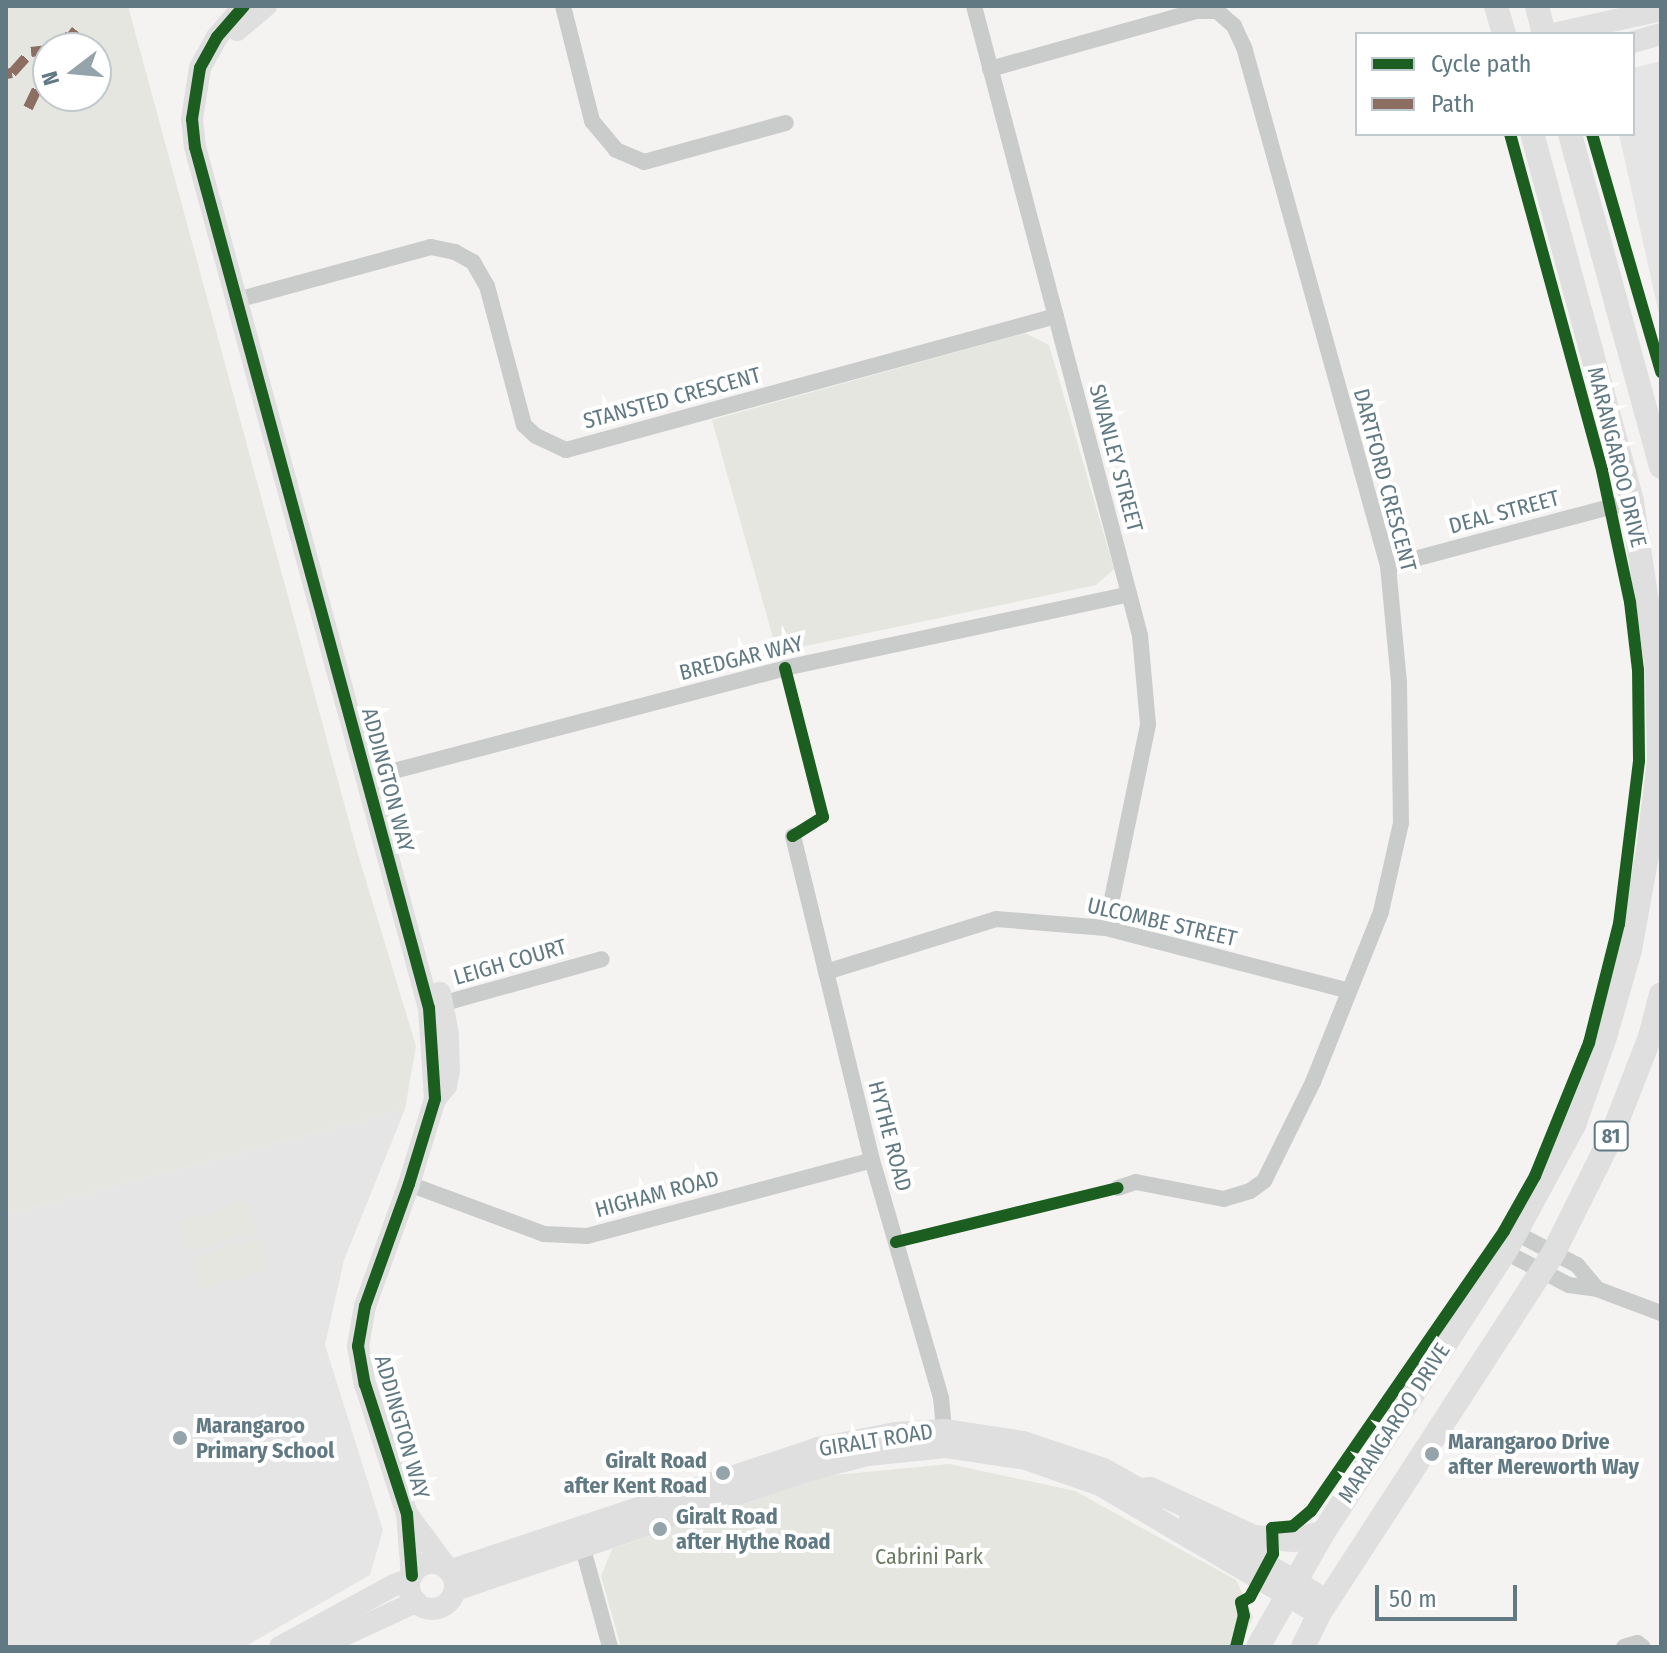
<!DOCTYPE html>
<html>
<head>
<meta charset="utf-8">
<style>
  body { margin:0 }
  #map { position:relative; width:1667px; height:1653px; overflow:hidden; background:#f4f3f1; font-family:"Fira Sans Condensed",sans-serif }
  div>[style] { position:absolute }
  .built>* { inset:0; background:#e4e5e4 }
  .green>* { inset:0; background:#e4e6df; transform-origin:0 0 }
  .street>* { height:16px; margin:-8px; padding:0 8px; transform-origin:8px; border-radius:8px; background:#cacccc }
  .secondary>* { height:22px; margin:-11px; padding:0 11px; transform-origin:11px; border-radius:11px; background:#dfdfe0 }
  .secondary>.ring { margin:-11px; padding:0; box-sizing:content-box; background:none; border:22px solid #dfdfe0; border-radius:50% }
  .primary>* { height:24px; margin:-12px; padding:0 12px; transform-origin:12px; border-radius:12px; background:#dfdfe0 }
  .quiet>* { height:10px; margin-top:-5px; transform-origin:0; background:repeating-linear-gradient(90deg,#8d6e63 0 20px,transparent 0 30px) }
  .cycleway>* { height:12px; margin:-6px; padding:0 6px; transform-origin:6px; border-radius:6px; background:#1b5e20 }
  .dots>* { width:22px; height:22px; translate:-50% -50%; box-sizing:border-box; border:4px solid #fff; border-radius:50% }
  span { translate:-50% -50%; white-space:nowrap; text-align:center; line-height:1.15; -webkit-text-stroke:8px #fff; paint-order:stroke }
  .shield-label span { padding:2px 6px; background:#fff; border:2px solid; border-radius:6px; -webkit-text-stroke-width:0 }
  .shield-label { font-size:20px; color:#617983; font-weight:700 }
  .street-label { font-size:22px; color:#617983 }
  .poi-label { font-size:22px; color:#617983; font-weight:700 }
  .left { translate:0 -50%; text-align:left }
  .right { translate:-100% -50%; text-align:right }
  .park-label { font-size:22px; color:#697a61 }
  .frame { position:absolute; inset:0; border:8px solid #617983; pointer-events:none }
  .legend { position:absolute; left:1355px; top:32px; width:280px; height:104px; box-sizing:border-box; background:#fff; border:2px solid #c0c9cd; margin:0; padding:10px 14px; list-style:none; font-size:24px; color:#617983 }
  .legend li { display:flex; align-items:center; gap:16px; height:40px }
  .legend b { width:40px; border:2px solid #c0c9cd }
  .north { position:absolute; left:32px; top:32px; width:80px; height:80px; box-sizing:border-box; background:#fff; border:2px solid #c0c9cd; border-radius:50%; rotate:254deg; font-size:22px; font-weight:700; line-height:32px; text-align:center; color:#617983 }
  .north::after { content:''; display:block; margin:auto; width:28px; height:36px; background:#94a4aa; clip-path:polygon(50% 0,100% 100%,50% 72%,0 100%) }
  .scale { position:absolute; left:1375px; top:1585px; width:142px; height:36px; box-sizing:border-box; border:4px solid #617983; border-top:0; padding-left:10px; font-size:24px; line-height:28px; white-space:nowrap; color:#617983; -webkit-text-stroke:6px #fff; paint-order:stroke }
</style>
</head>
<body>
<div id="map">
  <div class="built">
    <i style="clip-path:polygon(1661px 61px,1661px 323px,1619px 134px,1633px 134px,1633px 68px)"></i>
    <i style="clip-path:polygon(405px 1109px,344px 1260px,325px 1345px,383px 1530px,370px 1575px,244px 1647px,6px 1647px,6px 1215px)"></i>
  </div>
  <div class="green">
    <i style="clip-path:polygon(evenodd,6px 6px,128px 6px,357px 851px,416px 1046px,405px 1109px,6px 1215px,6px 6px,48px 48px,96px 48px,96px 96px,48px 96px,48px 48px)"></i>
    <i style="clip-path:polygon(1025px 333px,1049px 345px,1114px 569px,1096px 585px,777px 652px,712px 420px)"></i>
    <i style="left:247px;top:1201px;width:31px;height:68px;rotate:73deg"></i>
    <i style="left:257px;top:1239px;width:31px;height:68px;rotate:73deg"></i>
    <i style="clip-path:polygon(949px 1464px,1075px 1491px,1236px 1580px,1253px 1617px,1240px 1647px,621px 1647px,601px 1576px,612px 1549px,825px 1476px)"></i>
  </div>
  <div class="street">
    <i style="left:563px;top:6px;width:119px;rotate:75.8deg"></i>
    <i style="left:592px;top:121px;width:38px;rotate:50deg"></i>
    <i style="left:616px;top:150px;width:30px;rotate:23deg"></i>
    <i style="left:644px;top:162px;width:147px;rotate:-15.4deg"></i>
    <i style="left:974px;top:6px;width:651px;rotate:75.22deg"></i>
    <i style="left:1140px;top:635px;width:90px;rotate:84.9deg"></i>
    <i style="left:1148px;top:725px;width:207px;rotate:101.7deg"></i>
    <i style="left:990px;top:69px;width:214px;rotate:-15.7deg"></i>
    <i style="left:1196px;top:11px;width:21px"></i>
    <i style="left:1217px;top:11px;width:23px;rotate:41deg"></i>
    <i style="left:1234px;top:26px;width:23px;rotate:65deg"></i>
    <i style="left:1244px;top:47px;width:539px;rotate:74.49deg"></i>
    <i style="left:1388px;top:566px;width:117px;rotate:84.6deg"></i>
    <i style="left:1399px;top:682px;width:141px;rotate:89.2deg"></i>
    <i style="left:1401px;top:823px;width:91px;rotate:102.7deg"></i>
    <i style="left:1381px;top:912px;width:183px;rotate:111.8deg"></i>
    <i style="left:1313px;top:1082px;width:110px;rotate:116.3deg"></i>
    <i style="left:1264px;top:1181px;width:17px;rotate:144deg"></i>
    <i style="left:1250px;top:1191px;width:27px;rotate:163deg"></i>
    <i style="left:1224px;top:1199px;width:90px;rotate:-169.1deg"></i>
    <i style="left:1136px;top:1182px;width:19px;rotate:162deg"></i>
    <i style="left:237px;top:300px;width:201px;rotate:-15.3deg"></i>
    <i style="left:431px;top:247px;width:25px;rotate:12deg"></i>
    <i style="left:455px;top:252px;width:21px;rotate:29deg"></i>
    <i style="left:473px;top:262px;width:28px;rotate:60deg"></i>
    <i style="left:487px;top:286px;width:144px;rotate:75.1deg"></i>
    <i style="left:524px;top:425px;width:16px;rotate:43deg"></i>
    <i style="left:536px;top:436px;width:33px;rotate:25deg"></i>
    <i style="left:566px;top:450px;width:508px;rotate:-15.29deg"></i>
    <i style="left:1388px;top:566px;width:253px;rotate:-14.9deg"></i>
    <i style="left:367px;top:778px;width:432px;rotate:-14.7deg"></i>
    <i style="left:785px;top:668px;width:352px;rotate:-12.1deg"></i>
    <i style="left:793px;top:836px;width:333px;rotate:76.3deg"></i>
    <i style="left:872px;top:1160px;width:248px;rotate:73.8deg"></i>
    <i style="left:941px;top:1398px;width:41px;rotate:84.4deg"></i>
    <i style="left:826px;top:972px;width:178px;rotate:-17.3deg"></i>
    <i style="left:996px;top:919px;width:110px;rotate:4.7deg"></i>
    <i style="left:1106px;top:928px;width:251px;rotate:14.5deg"></i>
    <i style="left:434px;top:1006px;width:174px;rotate:-15.6deg"></i>
    <i style="left:409px;top:1184px;width:144px;rotate:20.3deg"></i>
    <i style="left:544px;top:1234px;width:43px;rotate:2.7deg"></i>
    <i style="left:587px;top:1236px;width:295px;rotate:-14.9deg"></i>
    <i style="left:1516px;top:1233px;width:69px;rotate:27.7deg"></i>
    <i style="left:1577px;top:1265px;width:31px;rotate:50deg"></i>
    <i style="left:1505px;top:1252px;width:72px;rotate:27.3deg"></i>
    <i style="left:1569px;top:1285px;width:28px;rotate:8deg"></i>
    <i style="left:1597px;top:1289px;width:68px;rotate:20.6deg"></i>
    <i style="left:580px;top:1538px;width:113px;rotate:74.6deg"></i>
    <i style="left:1624px;top:1647px;width:14px;rotate:-17deg"></i>
    <i style="left:1637px;top:1643px;width:7px;rotate:34deg"></i>
  </div>
  <div class="secondary">
    <i style="left:244px;top:6px;width:41px;rotate:131.1deg"></i>
    <i style="left:217px;top:37px;width:35px;rotate:119deg"></i>
    <i style="left:200px;top:68px;width:52px;rotate:98.9deg"></i>
    <i style="left:192px;top:119px;width:28px;rotate:84deg"></i>
    <i style="left:195px;top:147px;width:892px;rotate:74.8deg"></i>
    <i style="left:429px;top:1008px;width:91px;rotate:86.2deg"></i>
    <i style="left:435px;top:1099px;width:89px;rotate:107deg"></i>
    <i style="left:409px;top:1184px;width:130px;rotate:109.8deg"></i>
    <i style="left:365px;top:1306px;width:41px;rotate:99.9deg"></i>
    <i style="left:358px;top:1346px;width:39px;rotate:80deg"></i>
    <i style="left:365px;top:1384px;width:137px;rotate:72.1deg"></i>
    <i style="left:407px;top:1514px;width:62px;rotate:85.4deg"></i>
    <i style="left:237px;top:30px;width:38px;rotate:-40deg"></i>
    <i style="left:1553px;top:34px;width:111px;rotate:-12.5deg"></i>
    <i style="left:1633px;top:42px;width:29px;rotate:-16deg"></i>
    <i style="left:435px;top:1099px;width:17px;rotate:-50deg"></i>
    <i style="left:446px;top:1086px;width:15px;rotate:-79deg"></i>
    <i style="left:449px;top:1071px;width:37px;rotate:-92deg"></i>
    <i style="left:448px;top:1034px;width:42px;rotate:-101deg"></i>
    <i style="left:407px;top:1514px;width:67px;rotate:53.5deg"></i>
    <i style="left:1190px;top:1518px;width:161px;rotate:31deg"></i>
    <i class="ring" style="left:409px;top:1563px;width:24px;height:24px"></i>
    <i style="left:449px;top:1571px;width:389px;rotate:-18.4deg"></i>
    <i style="left:818px;top:1448px;width:79px;rotate:-10.9deg"></i>
    <i style="left:896px;top:1433px;width:48px;rotate:-3.6deg"></i>
    <i style="left:944px;top:1430px;width:80px;rotate:8.6deg"></i>
    <i style="left:1023px;top:1442px;width:85px;rotate:18.4deg"></i>
    <i style="left:1104px;top:1469px;width:61px;rotate:29.5deg"></i>
    <i style="left:455px;top:1590px;width:374px;rotate:-18.7deg"></i>
    <i style="left:809px;top:1470px;width:61px;rotate:-14.3deg"></i>
    <i style="left:868px;top:1455px;width:78px;rotate:-5.9deg"></i>
    <i style="left:946px;top:1447px;width:81px;rotate:8.5deg"></i>
    <i style="left:1026px;top:1459px;width:78px;rotate:19.4deg"></i>
    <i style="left:1100px;top:1485px;width:254px;rotate:30.5deg"></i>
    <i style="left:280px;top:1647px;width:130px;rotate:-28.5deg"></i>
    <i style="left:394px;top:1585px;width:17px;rotate:-21deg"></i>
    <i style="left:318px;top:1647px;width:108px;rotate:-24.7deg"></i>
  </div>
  <div class="primary">
    <i style="left:1496px;top:6px;width:29px;rotate:74deg"></i>
    <i style="left:1537px;top:6px;width:29px;rotate:76deg"></i>
    <i style="left:1570px;top:134px;width:345px;rotate:74.7deg"></i>
    <i style="left:1142px;top:1490px;width:8px;rotate:-7deg"></i>
    <i style="left:1150px;top:1489px;width:115px;rotate:24.8deg"></i>
    <i style="left:1254px;top:1537px;width:40px;rotate:4.3deg"></i>
    <i style="left:1294px;top:1540px;width:30px;rotate:-14deg"></i>
    <i style="left:1258px;top:1647px;width:131px;rotate:-60.3deg"></i>
    <i style="left:1323px;top:1533px;width:335px;rotate:-57.1deg"></i>
    <i style="left:1505px;top:1252px;width:145px;rotate:-61.5deg"></i>
    <i style="left:1574px;top:1125px;width:93px;rotate:-70.6deg"></i>
    <i style="left:1605px;top:1037px;width:91px;rotate:-74deg"></i>
    <i style="left:1630px;top:950px;width:102px;rotate:-79.8deg"></i>
    <i style="left:1648px;top:850px;width:92px;rotate:-83.1deg"></i>
    <i style="left:1659px;top:759px;width:90px;rotate:-91.3deg"></i>
    <i style="left:1657px;top:669px;width:170px;rotate:-98.5deg"></i>
    <i style="left:1632px;top:501px;width:380px;rotate:-105.2deg"></i>
    <i style="left:1303px;top:1647px;width:37px;rotate:-64deg"></i>
    <i style="left:1319px;top:1614px;width:432px;rotate:-57deg"></i>
    <i style="left:1554px;top:1252px;width:128px;rotate:-63.6deg"></i>
    <i style="left:1611px;top:1137px;width:107px;rotate:-68.7deg"></i>
    <i style="left:1650px;top:1037px;width:44px;rotate:-75.7deg"></i>
  </div>
  <div class="quiet">
    <i style="left:54px;top:48px;width:28px;rotate:-39deg"></i>
    <i style="left:76px;top:30px;width:23px;rotate:128deg"></i>
    <i style="left:6px;top:74px;width:6px;rotate:-9deg"></i>
    <i style="left:12px;top:73px;width:28px;rotate:-48deg"></i>
    <i style="left:31px;top:52px;width:17px;rotate:-7deg"></i>
    <i style="left:28px;top:108px;width:47px;rotate:-64.5deg"></i>
  </div>
  <div class="cycleway">
    <i style="left:244px;top:6px;width:41px;rotate:131.1deg"></i>
    <i style="left:217px;top:37px;width:35px;rotate:119deg"></i>
    <i style="left:200px;top:68px;width:52px;rotate:98.9deg"></i>
    <i style="left:192px;top:119px;width:28px;rotate:84deg"></i>
    <i style="left:195px;top:147px;width:892px;rotate:74.8deg"></i>
    <i style="left:429px;top:1008px;width:91px;rotate:86.2deg"></i>
    <i style="left:435px;top:1099px;width:89px;rotate:107deg"></i>
    <i style="left:409px;top:1184px;width:130px;rotate:109.8deg"></i>
    <i style="left:365px;top:1306px;width:41px;rotate:99.9deg"></i>
    <i style="left:358px;top:1346px;width:39px;rotate:80deg"></i>
    <i style="left:365px;top:1384px;width:137px;rotate:72.1deg"></i>
    <i style="left:407px;top:1514px;width:62px;rotate:85.4deg"></i>
    <i style="left:1592px;top:134px;width:248px;rotate:73.8deg"></i>
    <i style="left:785px;top:668px;width:154px;rotate:75.7deg"></i>
    <i style="left:823px;top:817px;width:36px;rotate:148deg"></i>
    <i style="left:896px;top:1242px;width:228px;rotate:-13.7deg"></i>
    <i style="left:1236px;top:1647px;width:32px;rotate:-76deg"></i>
    <i style="left:1244px;top:1616px;width:14px;rotate:-102deg"></i>
    <i style="left:1241px;top:1602px;width:10px;rotate:-29deg"></i>
    <i style="left:1250px;top:1597px;width:49px;rotate:-61.9deg"></i>
    <i style="left:1273px;top:1554px;width:26px;rotate:-92deg"></i>
    <i style="left:1272px;top:1528px;width:21px;rotate:-5deg"></i>
    <i style="left:1293px;top:1526px;width:23px;rotate:-40deg"></i>
    <i style="left:1311px;top:1511px;width:340px;rotate:-55.4deg"></i>
    <i style="left:1504px;top:1231px;width:63px;rotate:-60.6deg"></i>
    <i style="left:1535px;top:1176px;width:144px;rotate:-67.9deg"></i>
    <i style="left:1589px;top:1043px;width:123px;rotate:-75.9deg"></i>
    <i style="left:1619px;top:924px;width:164px;rotate:-83deg"></i>
    <i style="left:1639px;top:761px;width:91px;rotate:-90.6deg"></i>
    <i style="left:1638px;top:670px;width:68px;rotate:-96.7deg"></i>
    <i style="left:1630px;top:602px;width:135px;rotate:-102deg"></i>
    <i style="left:1602px;top:470px;width:348px;rotate:-105.3deg"></i>
  </div>
  <div class="dots">
    <i style="left:180px;top:1438px;background:#94a4aa"></i>
    <i style="left:1432px;top:1454px;background:#94a4aa"></i>
    <i style="left:723px;top:1473px;background:#94a4aa"></i>
    <i style="left:660px;top:1529px;background:#94a4aa"></i>
  </div>
  <div class="shield-label">
    <span style="left:1611px;top:1136px">81</span>
  </div>
  <div class="street-label">
    <span style="left:672px;top:398px;rotate:-15deg">STANSTED CRESCENT</span>
    <span style="left:1617px;top:457px;rotate:76deg">MARANGAROO DRIVE</span>
    <span style="left:1116px;top:458px;rotate:75deg">SWANLEY STREET</span>
    <span style="left:1385px;top:480px;rotate:75deg">DARTFORD CRESCENT</span>
    <span style="left:1504px;top:512px;rotate:-15deg">DEAL STREET</span>
    <span style="left:741px;top:658px;rotate:-14deg">BREDGAR WAY</span>
    <span style="left:388px;top:780px;rotate:75deg">ADDINGTON WAY</span>
    <span style="left:1162px;top:922px;rotate:13deg">ULCOMBE STREET</span>
    <span style="left:510px;top:962px;rotate:-16deg">LEIGH COURT</span>
    <span style="left:890px;top:1136px;rotate:75deg">HYTHE ROAD</span>
    <span style="left:657px;top:1194px;rotate:-15deg">HIGHAM ROAD</span>
    <span style="left:1394px;top:1423px;rotate:-57deg">MARANGAROO DRIVE</span>
    <span style="left:402px;top:1427px;rotate:74deg">ADDINGTON WAY</span>
    <span style="left:876px;top:1440px;rotate:-9deg">GIRALT ROAD</span>
  </div>
  <div class="poi-label">
    <span class="left" style="left:196px;top:1438px">Marangaroo<br>Primary School</span>
    <span class="left" style="left:1448px;top:1454px">Marangaroo Drive<br>after Mereworth Way</span>
    <span class="right" style="left:707px;top:1473px">Giralt Road<br>after Kent Road</span>
    <span class="left" style="left:676px;top:1529px">Giralt Road<br>after Hythe Road</span>
  </div>
  <div class="park-label">
    <span style="left:929px;top:1557px">Cabrini Park</span>
  </div>
  <div class="frame"></div>
  <ul class="legend">
  <li><b style="height:10px;background:#1b5e20"></b>Cycle path</li>
  <li><b style="height:10px;background:#8d6e63"></b>Path</li>
  </ul>
  <div class="north">N</div>
  <div class="scale">50 m</div>
</div>
</body>
</html>
